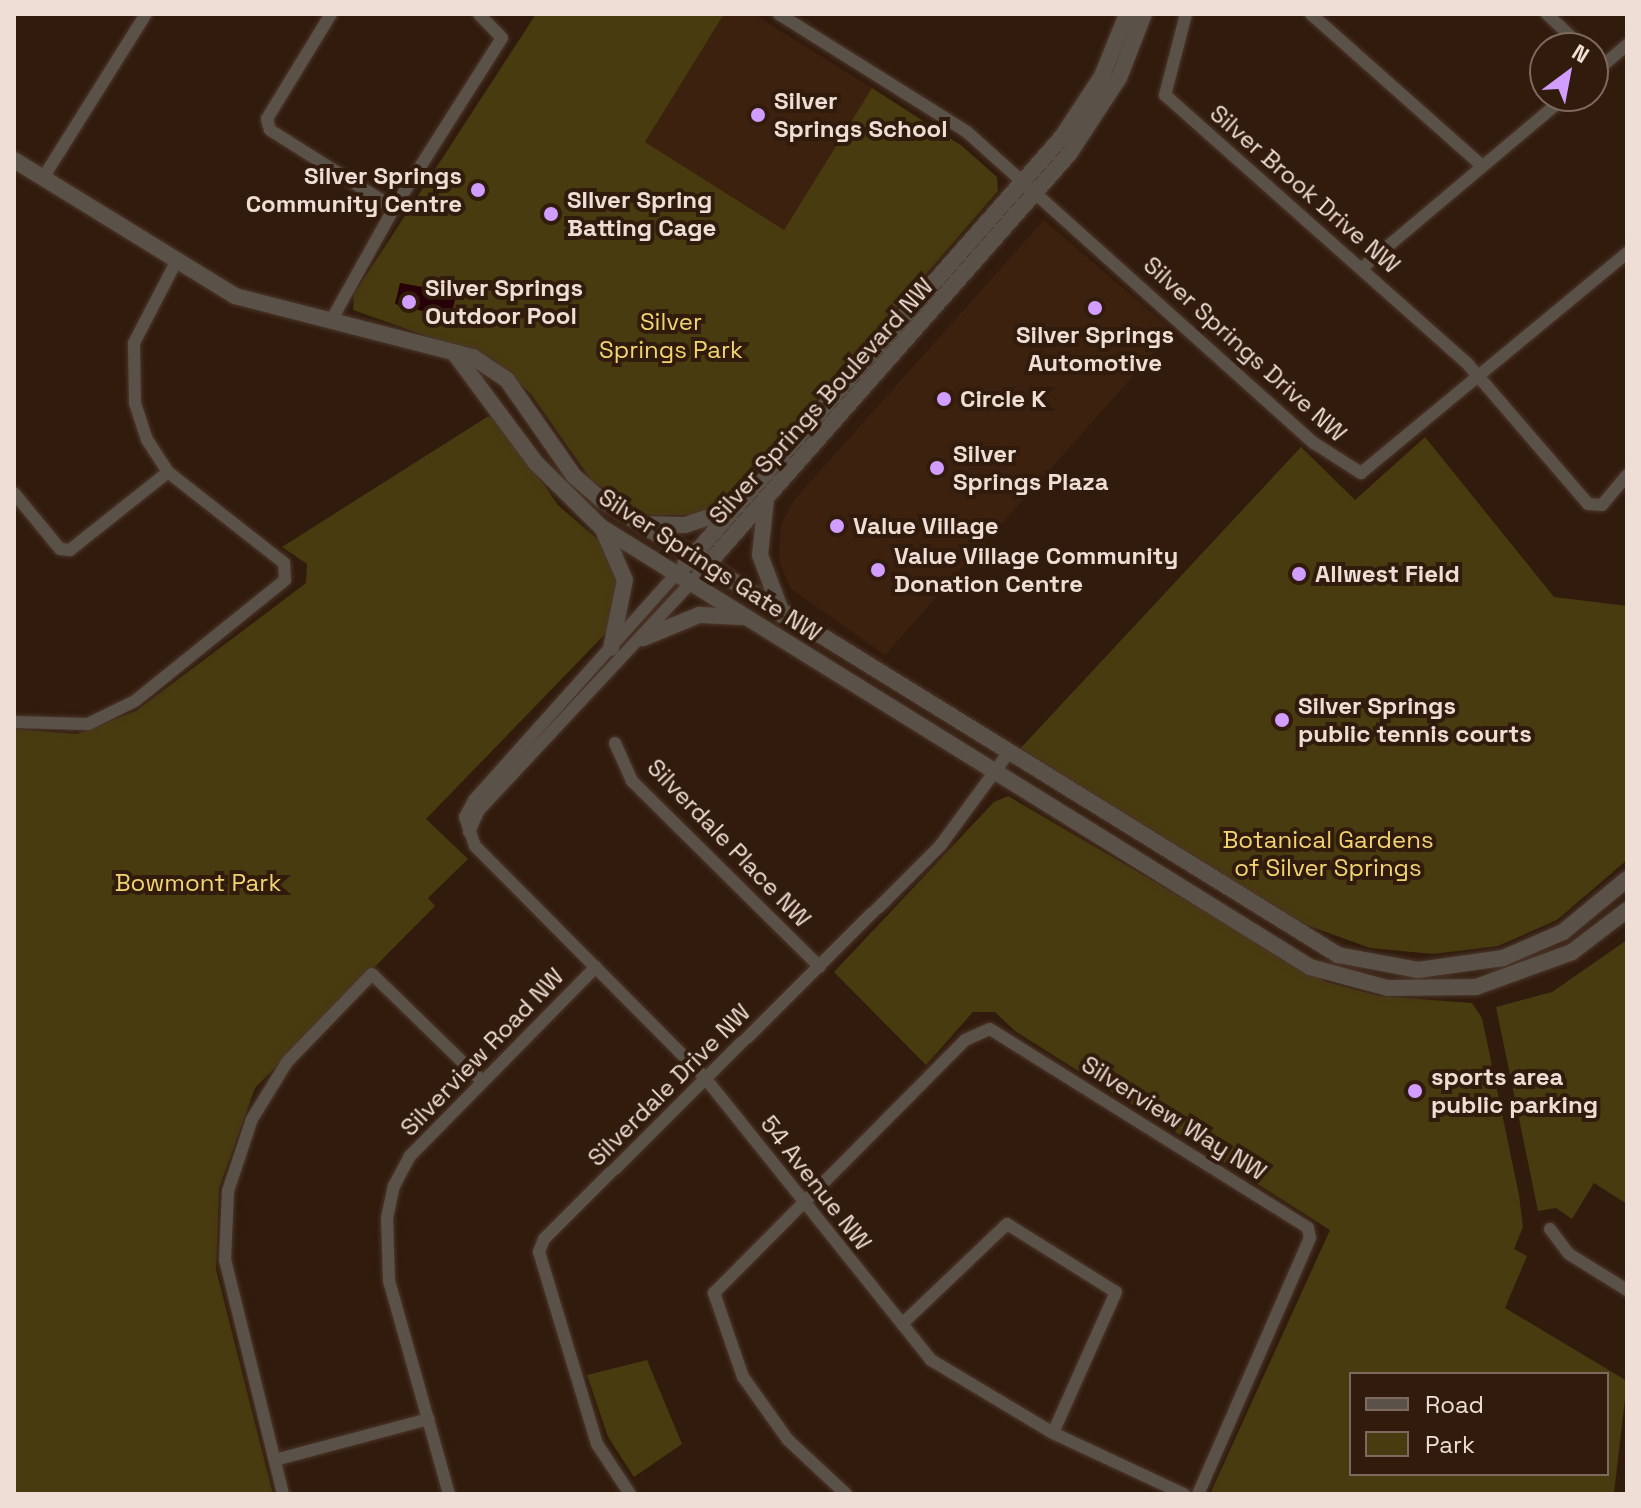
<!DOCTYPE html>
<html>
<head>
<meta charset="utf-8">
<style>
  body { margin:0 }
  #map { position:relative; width:1641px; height:1508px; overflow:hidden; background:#311b0d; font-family:"Space Grotesk",sans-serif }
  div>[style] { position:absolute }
  .built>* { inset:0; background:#3d210f }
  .green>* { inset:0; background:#483b0f }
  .water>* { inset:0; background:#280008 }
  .roads { filter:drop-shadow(0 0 2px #4b3629) drop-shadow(0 0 2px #4b3629) }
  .minor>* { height:12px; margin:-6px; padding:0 6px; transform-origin:6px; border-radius:6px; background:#5a5248 }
  .tertiary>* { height:16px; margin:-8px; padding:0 8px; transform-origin:8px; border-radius:8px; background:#5a5248 }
  .dots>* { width:22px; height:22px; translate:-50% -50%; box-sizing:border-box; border:4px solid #311b0d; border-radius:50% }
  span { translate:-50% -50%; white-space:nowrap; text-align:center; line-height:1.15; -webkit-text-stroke:8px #311b0d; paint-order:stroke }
  .poi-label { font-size:24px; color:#eeded5; font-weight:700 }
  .left { translate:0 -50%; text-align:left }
  .right { translate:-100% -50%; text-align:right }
  .street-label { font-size:24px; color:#eeded5 }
  .park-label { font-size:24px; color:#f2d471 }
  .frame { position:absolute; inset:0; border:16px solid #eeded5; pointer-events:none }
  .legend { position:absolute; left:1349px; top:1372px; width:260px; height:104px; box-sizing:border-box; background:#311b0d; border:2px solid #7d695d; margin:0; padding:10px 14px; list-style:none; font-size:24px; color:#eeded5 }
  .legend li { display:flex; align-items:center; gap:16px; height:40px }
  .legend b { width:40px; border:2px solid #7d695d }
  .north { position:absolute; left:1529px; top:32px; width:80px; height:80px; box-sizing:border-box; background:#311b0d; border:2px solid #7d695d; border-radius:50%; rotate:32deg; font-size:22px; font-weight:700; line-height:32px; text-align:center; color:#eeded5 }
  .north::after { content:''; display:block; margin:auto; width:28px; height:36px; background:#d19dfe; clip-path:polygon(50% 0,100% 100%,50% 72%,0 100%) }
</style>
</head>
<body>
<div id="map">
  <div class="built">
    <i style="clip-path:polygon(724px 14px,754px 14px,872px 88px,784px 230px,645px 142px)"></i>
    <i style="clip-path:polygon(1044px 220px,1173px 331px,885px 655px,790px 588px,779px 561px,781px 524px,794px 500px)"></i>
  </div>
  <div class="green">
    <i style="clip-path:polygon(536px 14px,724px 14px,645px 142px,784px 230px,872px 88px,962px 146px,997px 177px,998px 191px,736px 493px,700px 515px,643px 515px,591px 480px,531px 394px,492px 359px,353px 310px,354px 294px)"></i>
    <i style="clip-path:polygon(487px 417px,496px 417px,558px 505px,604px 545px,619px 579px,611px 628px,426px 819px,468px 859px,428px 898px,435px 906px,255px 1088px,219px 1188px,216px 1269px,273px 1494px,14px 1494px,14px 729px,77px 734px,136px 711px,306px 583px,307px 564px,282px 547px)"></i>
    <i style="clip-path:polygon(1425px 437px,1554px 597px,1627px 606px,1627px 860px,1557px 920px,1498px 946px,1433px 954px,1370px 948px,1304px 924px,1018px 751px,1301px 447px,1355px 500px)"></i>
    <i style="clip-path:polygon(evenodd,1008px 796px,1326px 982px,1379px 996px,1472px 1003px,1482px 1018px,1519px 1195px,1523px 1227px,1514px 1249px,1527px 1256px,1505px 1308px,1627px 1381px,1614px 1494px,1210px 1494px,1330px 1230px,1015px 1031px,995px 1012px,973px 1012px,926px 1065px,834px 972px,994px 802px,1008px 796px,1351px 1374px,1607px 1374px,1607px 1474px,1351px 1474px,1351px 1374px)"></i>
    <i style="clip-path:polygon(1627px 940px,1627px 1204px,1594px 1183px,1572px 1219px,1556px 1208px,1538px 1211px,1496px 1007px,1552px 992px)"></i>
    <i style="clip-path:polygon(647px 1360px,682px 1444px,634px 1477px,608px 1437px,587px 1375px)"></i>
  </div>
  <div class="water">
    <i style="clip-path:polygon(400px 283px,457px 293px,450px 318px,395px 304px)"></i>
  </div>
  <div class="roads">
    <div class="minor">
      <i style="left:331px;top:14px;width:123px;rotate:121.4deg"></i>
      <i style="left:267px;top:119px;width:11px;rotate:75deg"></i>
      <i style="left:270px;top:130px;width:146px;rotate:32.2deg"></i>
      <i style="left:394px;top:208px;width:201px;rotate:-57.6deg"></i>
      <i style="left:502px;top:38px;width:33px;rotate:-134deg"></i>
      <i style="left:779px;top:14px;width:222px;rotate:32.1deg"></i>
      <i style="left:967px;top:132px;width:466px;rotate:41.9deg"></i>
      <i style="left:1314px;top:443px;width:56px;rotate:32.6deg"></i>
      <i style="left:1361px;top:473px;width:345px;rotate:-39.6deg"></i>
      <i style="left:1186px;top:14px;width:84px;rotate:104.5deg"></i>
      <i style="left:1165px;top:95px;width:402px;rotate:41.6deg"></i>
      <i style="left:1466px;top:362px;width:187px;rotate:49.3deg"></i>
      <i style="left:1588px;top:504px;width:14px;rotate:4deg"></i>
      <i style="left:1602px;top:505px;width:39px;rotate:-50deg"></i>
      <i style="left:1311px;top:14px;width:229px;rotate:41.6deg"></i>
      <i style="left:1547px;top:14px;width:50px;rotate:43.4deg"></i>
      <i style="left:1593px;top:74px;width:45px;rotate:-40.5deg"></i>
      <i style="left:43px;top:178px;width:194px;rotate:-57.9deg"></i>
      <i style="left:1362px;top:268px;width:267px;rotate:-40.1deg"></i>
      <i style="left:332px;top:319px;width:127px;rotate:-60.8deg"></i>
      <i style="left:14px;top:493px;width:72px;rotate:50.6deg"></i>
      <i style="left:60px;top:549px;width:10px;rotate:6deg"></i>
      <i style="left:70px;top:550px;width:125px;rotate:-38.5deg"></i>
      <i style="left:676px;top:574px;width:303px;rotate:131.8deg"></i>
      <i style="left:474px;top:800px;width:19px;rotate:118deg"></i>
      <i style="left:465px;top:817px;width:31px;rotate:71deg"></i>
      <i style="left:475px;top:846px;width:328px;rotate:45.2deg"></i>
      <i style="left:706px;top:1079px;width:360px;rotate:51.3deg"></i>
      <i style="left:931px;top:1360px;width:142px;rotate:30.9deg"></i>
      <i style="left:1053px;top:1433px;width:145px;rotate:25deg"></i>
      <i style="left:14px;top:722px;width:74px;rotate:1.5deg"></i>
      <i style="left:88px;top:724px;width:52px;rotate:-26.1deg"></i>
      <i style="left:135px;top:701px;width:193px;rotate:-38.9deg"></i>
      <i style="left:285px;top:580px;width:17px;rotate:-93deg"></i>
      <i style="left:284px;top:563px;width:147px;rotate:-141.9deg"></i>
      <i style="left:168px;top:472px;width:38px;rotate:-123deg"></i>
      <i style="left:147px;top:440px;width:39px;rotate:-108deg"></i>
      <i style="left:135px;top:403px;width:60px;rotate:-91deg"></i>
      <i style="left:134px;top:343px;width:91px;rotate:-62.6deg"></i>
      <i style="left:615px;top:743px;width:42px;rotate:65.9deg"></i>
      <i style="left:632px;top:781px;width:264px;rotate:44.7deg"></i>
      <i style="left:469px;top:832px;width:24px;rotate:-66deg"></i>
      <i style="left:479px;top:810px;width:311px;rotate:-47deg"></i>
      <i style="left:1550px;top:1229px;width:31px;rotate:53deg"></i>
      <i style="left:1569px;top:1254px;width:68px;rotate:31.8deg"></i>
      <i style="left:902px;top:1324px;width:145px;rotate:-43.6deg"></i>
      <i style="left:1007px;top:1224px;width:128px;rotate:32deg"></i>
      <i style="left:1116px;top:1292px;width:154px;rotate:114.1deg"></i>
      <i style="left:275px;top:1460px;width:159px;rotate:-14.9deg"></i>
      <i style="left:283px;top:1494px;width:241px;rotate:-103.9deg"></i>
      <i style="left:225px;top:1260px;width:69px;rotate:-87.5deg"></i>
      <i style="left:228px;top:1191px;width:76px;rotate:-71.6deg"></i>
      <i style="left:252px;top:1119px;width:67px;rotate:-58.4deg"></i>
      <i style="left:287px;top:1062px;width:122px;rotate:-46deg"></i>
      <i style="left:372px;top:974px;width:152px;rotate:44.2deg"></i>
      <i style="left:449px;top:1494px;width:222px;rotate:-105.7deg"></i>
      <i style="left:389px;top:1280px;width:62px;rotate:-91.8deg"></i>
      <i style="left:387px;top:1218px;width:33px;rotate:-78deg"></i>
      <i style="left:394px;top:1186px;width:34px;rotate:-62deg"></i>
      <i style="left:410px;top:1156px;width:265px;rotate:-45.5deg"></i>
      <i style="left:630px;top:1494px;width:60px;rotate:-123.4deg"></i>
      <i style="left:597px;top:1444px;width:201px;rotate:-106.8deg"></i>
      <i style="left:539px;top:1252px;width:14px;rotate:-69deg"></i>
      <i style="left:544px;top:1239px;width:558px;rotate:-44.78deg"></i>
      <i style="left:940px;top:846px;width:112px;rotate:-53.7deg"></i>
      <i style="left:846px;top:1494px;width:79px;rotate:-137deg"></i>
      <i style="left:788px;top:1440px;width:77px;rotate:-125.5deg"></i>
      <i style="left:743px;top:1377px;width:89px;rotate:-109deg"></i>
      <i style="left:714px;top:1293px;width:356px;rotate:-45.2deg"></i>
      <i style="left:965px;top:1040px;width:27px;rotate:-24deg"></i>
      <i style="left:990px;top:1029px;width:375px;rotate:32deg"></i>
      <i style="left:1308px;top:1228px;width:10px;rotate:79deg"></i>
      <i style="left:1310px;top:1238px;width:279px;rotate:113.6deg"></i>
    </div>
    <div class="tertiary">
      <i style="left:14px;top:160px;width:259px;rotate:31.6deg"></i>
      <i style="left:235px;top:296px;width:246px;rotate:14.4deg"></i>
      <i style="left:473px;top:357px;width:41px;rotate:34.1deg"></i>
      <i style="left:507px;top:380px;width:117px;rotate:55.1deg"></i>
      <i style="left:574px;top:476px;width:37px;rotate:41deg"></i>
      <i style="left:602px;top:500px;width:865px;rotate:31.72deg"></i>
      <i style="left:1338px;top:955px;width:81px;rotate:10.6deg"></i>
      <i style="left:1418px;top:970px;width:86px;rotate:-8deg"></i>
      <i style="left:1503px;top:958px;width:65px;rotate:-23.4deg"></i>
      <i style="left:1563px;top:932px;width:83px;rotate:-39.6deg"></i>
      <i style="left:455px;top:354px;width:136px;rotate:53.4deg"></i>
      <i style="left:536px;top:463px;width:91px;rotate:44.6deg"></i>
      <i style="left:601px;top:527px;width:834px;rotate:31.82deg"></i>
      <i style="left:1310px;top:967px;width:81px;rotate:15.1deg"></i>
      <i style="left:1388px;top:988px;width:88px;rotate:-0.7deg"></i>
      <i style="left:1476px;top:987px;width:102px;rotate:-20deg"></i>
      <i style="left:1572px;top:952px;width:69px;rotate:-37.4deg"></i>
      <i style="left:766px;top:500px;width:55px;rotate:96.2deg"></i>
      <i style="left:760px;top:555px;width:65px;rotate:69.3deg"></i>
      <i style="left:641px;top:524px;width:44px;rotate:1.3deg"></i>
      <i style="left:685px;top:525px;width:48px;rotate:-18.1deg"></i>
      <i style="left:604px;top:532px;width:52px;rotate:66.4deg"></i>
      <i style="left:625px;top:580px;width:69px;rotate:101.6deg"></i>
      <i style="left:685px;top:565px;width:570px;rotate:-48.63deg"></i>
      <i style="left:1062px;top:137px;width:73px;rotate:-56.7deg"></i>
      <i style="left:1102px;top:76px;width:67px;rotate:-68deg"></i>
      <i style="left:700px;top:573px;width:558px;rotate:-48.63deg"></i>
      <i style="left:1069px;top:154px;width:91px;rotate:-56.7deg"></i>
      <i style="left:1119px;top:78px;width:69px;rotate:-68.7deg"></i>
      <i style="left:643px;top:638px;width:61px;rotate:-22.3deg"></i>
      <i style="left:699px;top:615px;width:42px;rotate:2.7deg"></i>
    </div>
  </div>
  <div class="dots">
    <i style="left:758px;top:115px;background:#d19dfe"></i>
    <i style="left:478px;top:190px;background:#d19dfe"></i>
    <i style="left:551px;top:214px;background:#d19dfe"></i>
    <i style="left:409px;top:302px;background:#d19dfe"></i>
    <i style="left:1095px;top:308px;background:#d19dfe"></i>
    <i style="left:944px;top:399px;background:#d19dfe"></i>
    <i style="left:937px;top:468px;background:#d19dfe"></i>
    <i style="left:837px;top:526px;background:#d19dfe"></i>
    <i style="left:878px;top:570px;background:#d19dfe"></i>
    <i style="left:1299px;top:574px;background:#d19dfe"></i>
    <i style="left:1282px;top:720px;background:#d19dfe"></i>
    <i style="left:1415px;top:1091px;background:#d19dfe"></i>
  </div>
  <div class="poi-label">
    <span class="left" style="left:774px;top:115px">Silver<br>Springs School</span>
    <span class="right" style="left:462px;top:190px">Silver Springs<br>Community Centre</span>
    <span class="left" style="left:567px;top:214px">SIlver Spring<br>Batting Cage</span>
    <span class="left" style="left:425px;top:302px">Silver Springs<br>Outdoor Pool</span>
    <span style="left:1095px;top:349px">Silver Springs<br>Automotive</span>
    <span class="left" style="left:960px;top:399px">Circle K</span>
    <span class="left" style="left:953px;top:468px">Silver<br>Springs Plaza</span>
    <span class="left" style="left:853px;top:526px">Value Village</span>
    <span class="left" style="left:894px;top:570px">Value Village Community<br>Donation Centre</span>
    <span class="left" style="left:1315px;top:574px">Allwest Field</span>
    <span class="left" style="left:1298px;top:720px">Silver Springs<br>public tennis courts</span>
    <span class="left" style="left:1431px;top:1091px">sports area<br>public parking</span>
  </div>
  <div class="street-label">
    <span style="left:1305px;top:189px;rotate:41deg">Silver Brook Drive NW</span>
    <span style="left:1245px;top:349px;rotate:42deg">Silver Springs Drive NW</span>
    <span style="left:821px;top:401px;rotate:-48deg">Silver Springs Boulevard NW</span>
    <span style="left:710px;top:565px;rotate:33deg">Silver Springs Gate NW</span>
    <span style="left:729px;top:843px;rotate:46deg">Silverdale Place NW</span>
    <span style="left:482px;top:1052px;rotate:-46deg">Silverview Road NW</span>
    <span style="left:669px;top:1085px;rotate:-45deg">Silverdale Drive NW</span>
    <span style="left:1174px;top:1118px;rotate:32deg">Silverview Way NW</span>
    <span style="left:816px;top:1183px;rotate:52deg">54 Avenue NW</span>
  </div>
  <div class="park-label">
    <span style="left:671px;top:336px">Silver<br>Springs Park</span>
    <span style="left:1328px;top:854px">Botanical Gardens<br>of Silver Springs</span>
    <span style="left:198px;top:883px">Bowmont Park</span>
  </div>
  <div class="frame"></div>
  <ul class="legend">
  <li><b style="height:10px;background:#5a5248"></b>Road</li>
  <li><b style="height:22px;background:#483b0f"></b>Park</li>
  </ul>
  <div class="north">N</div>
</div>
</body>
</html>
